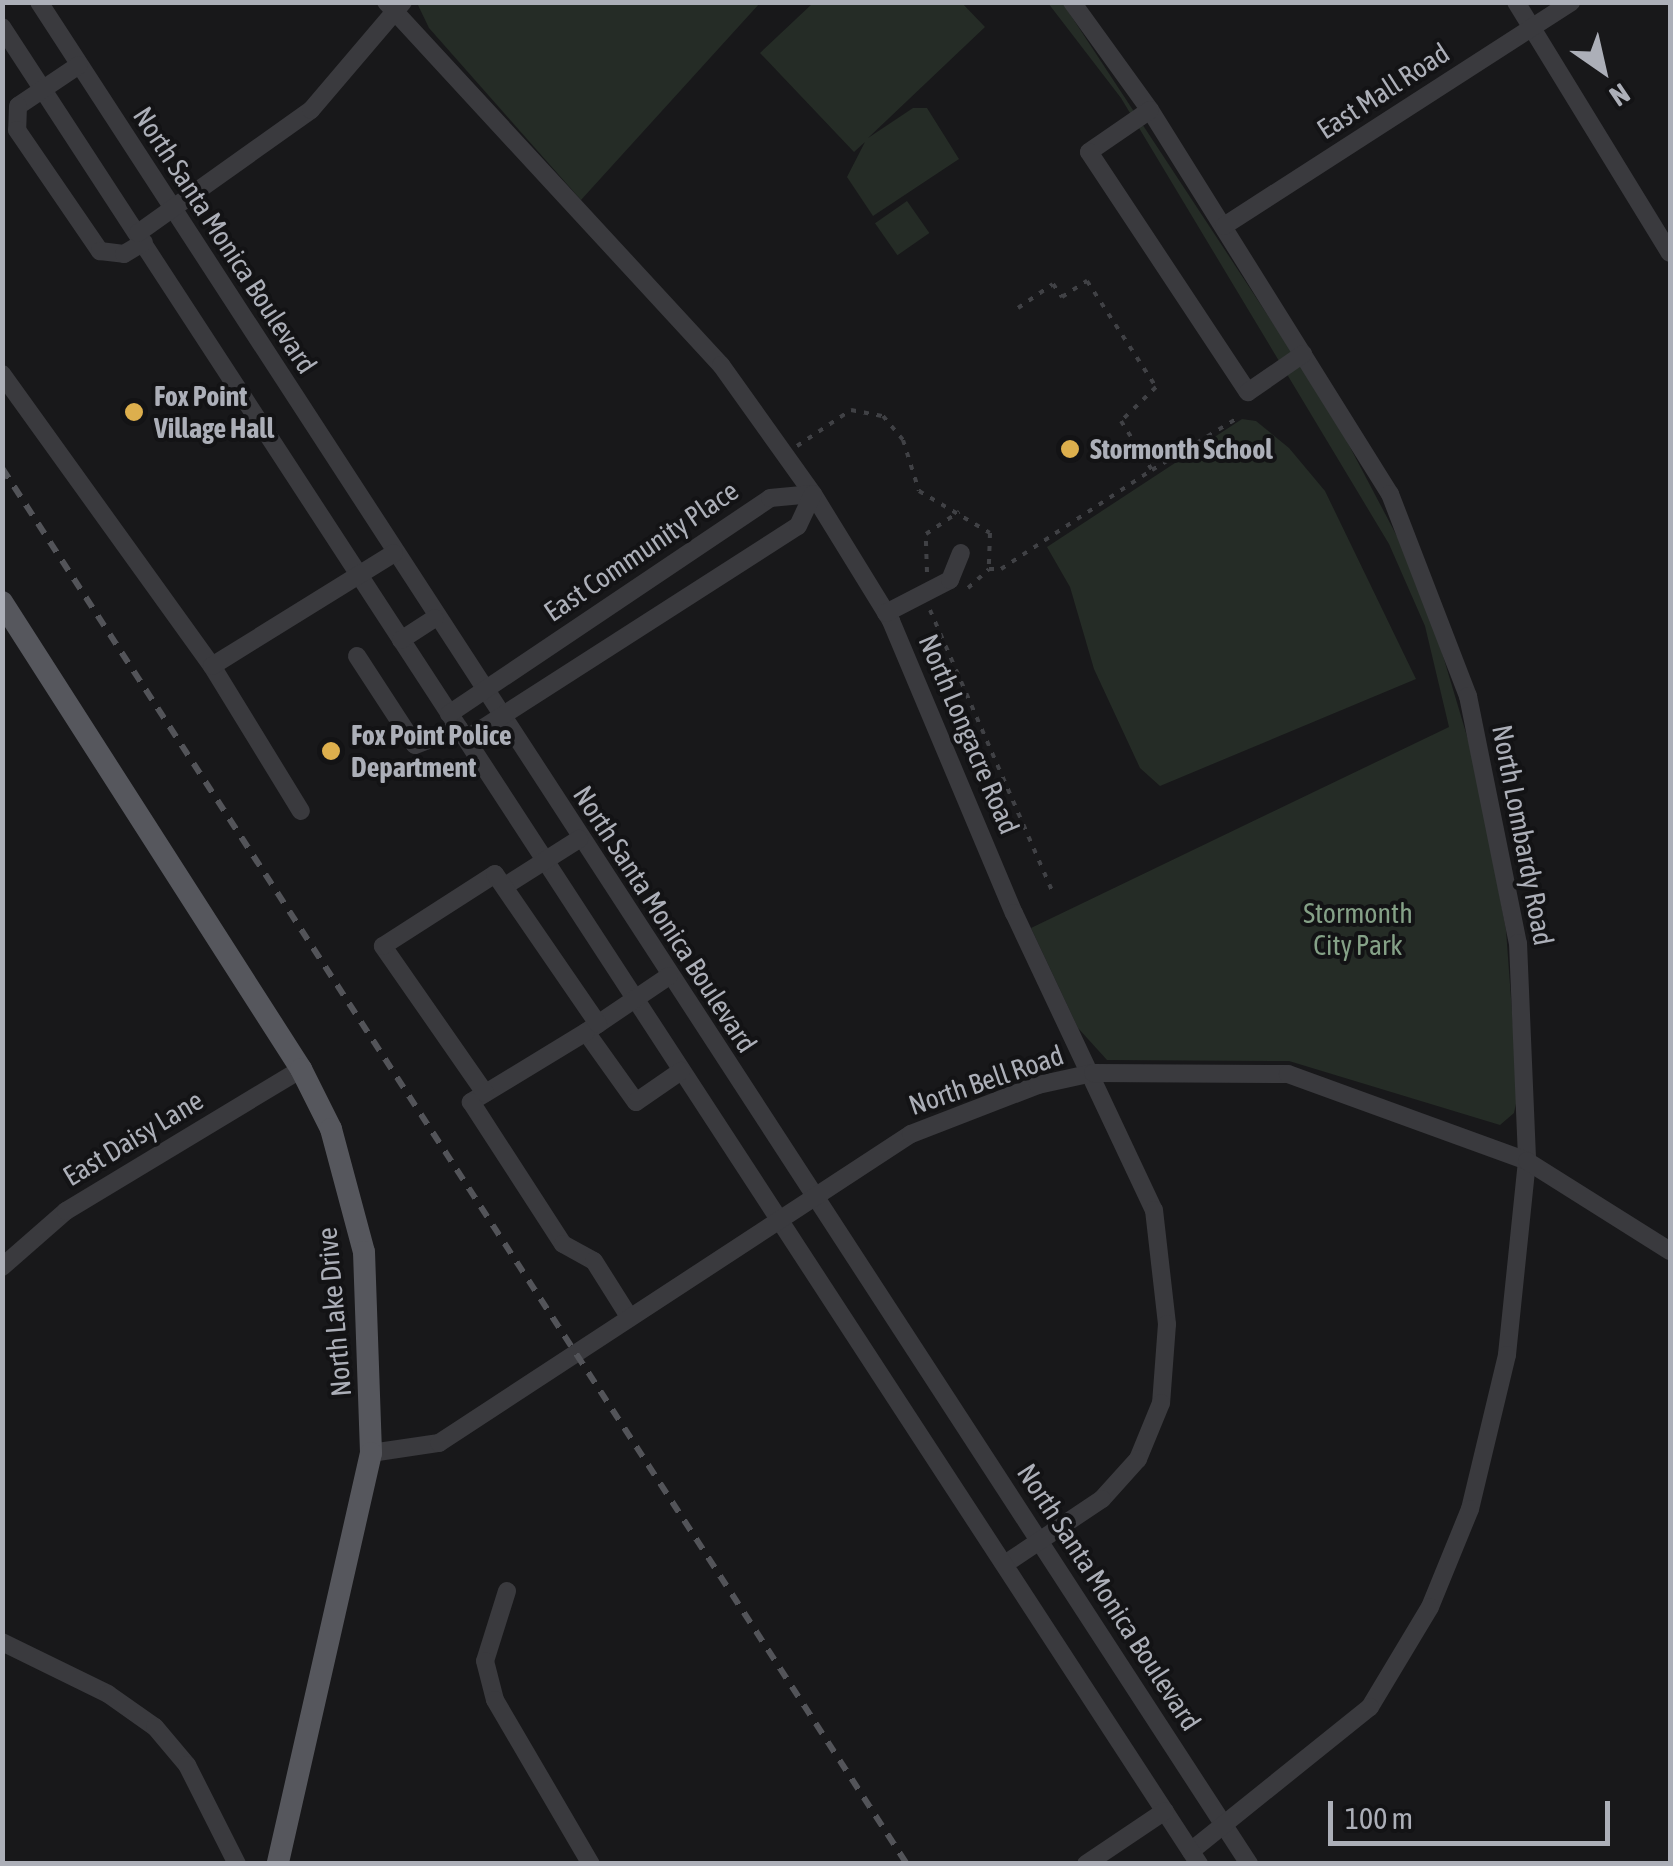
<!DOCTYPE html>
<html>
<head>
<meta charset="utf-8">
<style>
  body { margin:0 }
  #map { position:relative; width:1673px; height:1866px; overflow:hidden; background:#18181a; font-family:"Asap Condensed",sans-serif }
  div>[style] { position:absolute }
  .green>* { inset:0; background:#252c26; transform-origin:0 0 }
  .path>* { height:4px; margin-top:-2px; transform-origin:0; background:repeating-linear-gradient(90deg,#404145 0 5px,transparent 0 13px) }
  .minor>* { height:18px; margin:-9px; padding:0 9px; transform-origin:9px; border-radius:9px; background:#3a3a3e }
  .major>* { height:22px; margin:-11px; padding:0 11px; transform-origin:11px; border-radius:11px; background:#56575d }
  .rail>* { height:6px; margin-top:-3px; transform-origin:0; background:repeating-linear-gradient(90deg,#535459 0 12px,transparent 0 22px) }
  .dots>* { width:28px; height:28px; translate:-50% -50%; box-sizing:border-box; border:5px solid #131315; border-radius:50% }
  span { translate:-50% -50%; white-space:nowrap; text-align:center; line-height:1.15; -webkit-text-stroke:8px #131315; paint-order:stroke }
  .street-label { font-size:28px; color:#acafb8 }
  .poi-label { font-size:28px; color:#acafb8; font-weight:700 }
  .left { translate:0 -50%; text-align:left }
  .park-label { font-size:28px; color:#85a187 }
  .frame { position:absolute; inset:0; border:5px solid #acafb8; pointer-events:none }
  .north { position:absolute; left:1553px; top:20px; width:100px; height:100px; -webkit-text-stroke:8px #131315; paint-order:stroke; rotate:146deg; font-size:28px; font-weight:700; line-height:40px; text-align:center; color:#acafb8 }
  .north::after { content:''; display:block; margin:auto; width:35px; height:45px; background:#acafb8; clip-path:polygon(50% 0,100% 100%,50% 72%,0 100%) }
  .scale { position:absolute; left:1328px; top:1801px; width:282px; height:45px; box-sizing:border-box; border:5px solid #acafb8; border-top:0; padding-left:12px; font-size:30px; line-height:35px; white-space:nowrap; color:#acafb8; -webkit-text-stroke:8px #131315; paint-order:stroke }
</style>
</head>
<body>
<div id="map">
  <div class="green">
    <i style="clip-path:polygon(1062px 2px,1332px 413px,1400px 542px,1438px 639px,1475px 763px,1506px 930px,1518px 1094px,1514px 1113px,1500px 1125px,1289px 1061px,1107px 1060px,1078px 1028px,1031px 928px,1449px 727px,1425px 626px,1389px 544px,1121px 98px,1048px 3px)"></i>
    <i style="clip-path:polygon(417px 3px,760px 3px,581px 200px,429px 28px)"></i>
    <i style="clip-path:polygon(813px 3px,962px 3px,985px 27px,868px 138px,913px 108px,927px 108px,959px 159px,873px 216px,847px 177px,865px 142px,854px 152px,760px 53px)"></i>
    <i style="left:907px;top:201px;width:39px;height:39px;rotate:55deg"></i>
    <i style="clip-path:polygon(1242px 419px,1256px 421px,1289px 448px,1325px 491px,1416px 679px,1160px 786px,1140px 768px,1094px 669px,1070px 587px,1047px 547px)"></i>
  </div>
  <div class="path">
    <i style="left:1018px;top:308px;width:42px;rotate:-34.4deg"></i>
    <i style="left:1053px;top:284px;width:16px;rotate:55deg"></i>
    <i style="left:1062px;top:297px;width:30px;rotate:-33deg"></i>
    <i style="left:1087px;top:281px;width:126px;rotate:56.9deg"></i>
    <i style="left:1156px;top:387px;width:49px;rotate:135.8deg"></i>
    <i style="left:1121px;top:421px;width:58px;rotate:57.7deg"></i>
    <i style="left:1152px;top:470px;width:98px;rotate:-31.3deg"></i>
    <i style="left:797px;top:446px;width:65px;rotate:-33.7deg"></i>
    <i style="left:851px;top:410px;width:33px;rotate:11deg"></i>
    <i style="left:883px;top:416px;width:31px;rotate:50deg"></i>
    <i style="left:903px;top:440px;width:53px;rotate:72.6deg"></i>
    <i style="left:919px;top:491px;width:82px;rotate:30.6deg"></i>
    <i style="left:990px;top:533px;width:36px;rotate:92deg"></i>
    <i style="left:989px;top:569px;width:12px"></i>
    <i style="left:1001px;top:569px;width:181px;rotate:-33.3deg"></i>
    <i style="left:927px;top:572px;width:38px;rotate:-92deg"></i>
    <i style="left:926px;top:534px;width:40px;rotate:-34deg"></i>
    <i style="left:968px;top:588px;width:28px;rotate:-42deg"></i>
    <i style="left:930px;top:610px;width:306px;rotate:66.5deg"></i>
  </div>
  <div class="minor">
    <i style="left:39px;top:2px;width:2221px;rotate:56.98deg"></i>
    <i style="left:386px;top:2px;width:494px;rotate:47.3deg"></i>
    <i style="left:721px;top:365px;width:158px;rotate:54.5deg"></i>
    <i style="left:813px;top:494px;width:149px;rotate:58.4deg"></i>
    <i style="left:891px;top:621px;width:317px;rotate:67.2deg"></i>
    <i style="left:1014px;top:913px;width:328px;rotate:64.8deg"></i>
    <i style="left:1154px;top:1210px;width:115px;rotate:83.5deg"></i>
    <i style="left:1167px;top:1324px;width:79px;rotate:94.3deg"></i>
    <i style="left:1161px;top:1403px;width:61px;rotate:112.3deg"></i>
    <i style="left:1138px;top:1459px;width:54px;rotate:132deg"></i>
    <i style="left:1102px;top:1499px;width:117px;rotate:146.2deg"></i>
    <i style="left:1072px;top:2px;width:133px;rotate:54.2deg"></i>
    <i style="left:1150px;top:110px;width:453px;rotate:58deg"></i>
    <i style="left:1390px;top:494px;width:217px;rotate:68.9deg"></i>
    <i style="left:1468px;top:696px;width:252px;rotate:78.6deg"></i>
    <i style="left:1518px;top:943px;width:218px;rotate:87.6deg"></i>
    <i style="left:1527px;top:1161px;width:195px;rotate:95.9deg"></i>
    <i style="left:1507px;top:1355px;width:158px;rotate:103.5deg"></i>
    <i style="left:1470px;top:1509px;width:106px;rotate:112.2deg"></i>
    <i style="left:1430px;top:1607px;width:117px;rotate:121deg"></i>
    <i style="left:1370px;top:1707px;width:230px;rotate:141.2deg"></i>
    <i style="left:1516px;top:2px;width:294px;rotate:58.5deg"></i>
    <i style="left:2px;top:27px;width:2193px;rotate:56.91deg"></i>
    <i style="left:79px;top:65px;width:73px;rotate:146.1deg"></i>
    <i style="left:18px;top:106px;width:24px;rotate:92deg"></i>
    <i style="left:17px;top:130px;width:147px;rotate:55.6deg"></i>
    <i style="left:100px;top:251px;width:24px;rotate:7deg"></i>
    <i style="left:124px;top:254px;width:23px;rotate:-31deg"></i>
    <i style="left:1150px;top:110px;width:74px;rotate:145.5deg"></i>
    <i style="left:1089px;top:152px;width:288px;rotate:56.5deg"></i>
    <i style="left:1248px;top:392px;width:67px;rotate:-34.6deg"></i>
    <i style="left:1224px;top:226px;width:413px;rotate:-32.8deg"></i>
    <i style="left:138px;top:233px;width:212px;rotate:-35.4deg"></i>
    <i style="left:311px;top:110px;width:142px;rotate:-49.6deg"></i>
    <i style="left:2px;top:374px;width:360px;rotate:54.3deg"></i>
    <i style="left:212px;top:666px;width:170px;rotate:58.5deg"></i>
    <i style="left:886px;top:613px;width:72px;rotate:-27.3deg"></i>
    <i style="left:950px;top:580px;width:29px;rotate:-68deg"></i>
    <i style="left:401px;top:640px;width:40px;rotate:-32.9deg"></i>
    <i style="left:357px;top:656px;width:106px;rotate:56.9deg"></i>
    <i style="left:415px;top:745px;width:47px;rotate:-21.1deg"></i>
    <i style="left:212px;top:666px;width:214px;rotate:-31.8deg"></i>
    <i style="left:449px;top:714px;width:387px;rotate:-33.9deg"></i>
    <i style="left:770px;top:498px;width:43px;rotate:-5.3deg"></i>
    <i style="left:466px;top:739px;width:394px;rotate:-32.7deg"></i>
    <i style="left:798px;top:526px;width:35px;rotate:-65deg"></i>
    <i style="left:505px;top:886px;width:88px;rotate:-32.4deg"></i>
    <i style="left:669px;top:976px;width:100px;rotate:146deg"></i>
    <i style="left:586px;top:1032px;width:86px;rotate:54.5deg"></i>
    <i style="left:636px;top:1102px;width:55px;rotate:-34.6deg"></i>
    <i style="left:586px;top:1032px;width:135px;rotate:148.7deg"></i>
    <i style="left:471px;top:1102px;width:169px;rotate:57.1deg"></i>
    <i style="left:563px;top:1244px;width:35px;rotate:29deg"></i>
    <i style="left:594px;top:1261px;width:64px;rotate:57.8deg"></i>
    <i style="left:485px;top:1093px;width:179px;rotate:-124.8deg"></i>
    <i style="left:383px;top:946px;width:133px;rotate:-32.7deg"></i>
    <i style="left:495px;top:874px;width:182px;rotate:55.5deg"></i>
    <i style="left:2px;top:1267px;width:85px;rotate:-41.2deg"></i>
    <i style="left:66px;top:1211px;width:275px;rotate:-31.1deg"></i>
    <i style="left:371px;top:1453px;width:69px;rotate:-8.4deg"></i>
    <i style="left:439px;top:1443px;width:564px;rotate:-33.21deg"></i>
    <i style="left:911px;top:1134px;width:136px;rotate:-21.1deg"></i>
    <i style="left:1038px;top:1085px;width:56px;rotate:-12.3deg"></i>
    <i style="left:1093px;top:1073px;width:195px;rotate:0.3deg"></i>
    <i style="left:1288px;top:1074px;width:254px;rotate:20deg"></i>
    <i style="left:1527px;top:1161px;width:169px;rotate:32.2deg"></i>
    <i style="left:507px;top:1591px;width:73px;rotate:107.4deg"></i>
    <i style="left:485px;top:1661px;width:40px;rotate:75.6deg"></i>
    <i style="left:495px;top:1700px;width:190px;rotate:59.7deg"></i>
    <i style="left:2px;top:1642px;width:118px;rotate:26.1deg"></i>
    <i style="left:108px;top:1694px;width:57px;rotate:35.1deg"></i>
    <i style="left:155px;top:1727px;width:50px;rotate:49.9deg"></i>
    <i style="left:187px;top:1765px;width:111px;rotate:63.2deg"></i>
    <i style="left:1086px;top:1864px;width:95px;rotate:-33.9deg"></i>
  </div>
  <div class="major">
    <i style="left:2px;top:602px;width:555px;rotate:57.37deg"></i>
    <i style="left:301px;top:1069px;width:67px;rotate:63.4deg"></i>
    <i style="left:331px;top:1129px;width:127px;rotate:75deg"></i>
    <i style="left:364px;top:1252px;width:201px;rotate:88deg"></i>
    <i style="left:371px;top:1453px;width:421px;rotate:102.8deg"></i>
  </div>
  <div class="rail">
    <i style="left:2px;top:468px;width:1664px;rotate:57.05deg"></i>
  </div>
  <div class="dots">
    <i style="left:134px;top:412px;background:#ddaf4d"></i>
    <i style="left:1070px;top:449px;background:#ddaf4d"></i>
    <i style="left:331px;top:751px;background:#ddaf4d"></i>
  </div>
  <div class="street-label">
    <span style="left:1383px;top:91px;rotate:-33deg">East Mall Road</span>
    <span style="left:225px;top:240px;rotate:57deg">North Santa Monica Boulevard</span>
    <span style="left:641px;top:551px;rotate:-34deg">East Community Place</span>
    <span style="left:969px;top:734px;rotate:67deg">North Longacre Road</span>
    <span style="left:1523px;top:835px;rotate:79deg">North Lombardy Road</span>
    <span style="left:665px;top:919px;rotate:57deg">North Santa Monica Boulevard</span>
    <span style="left:986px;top:1080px;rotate:-19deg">North Bell Road</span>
    <span style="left:133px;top:1138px;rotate:-31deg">East Daisy Lane</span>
    <span style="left:334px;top:1312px;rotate:-95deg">North Lake Drive</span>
    <span style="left:1109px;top:1597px;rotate:57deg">North Santa Monica Boulevard</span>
  </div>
  <div class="poi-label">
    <span class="left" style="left:154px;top:412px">Fox Point<br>Village Hall</span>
    <span class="left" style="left:1090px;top:449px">Stormonth School</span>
    <span class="left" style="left:351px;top:751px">Fox Point Police<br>Department</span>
  </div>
  <div class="park-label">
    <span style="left:1358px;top:929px">Stormonth<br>City Park</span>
  </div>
  <div class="frame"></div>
  <div class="north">N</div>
  <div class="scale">100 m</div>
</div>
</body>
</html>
